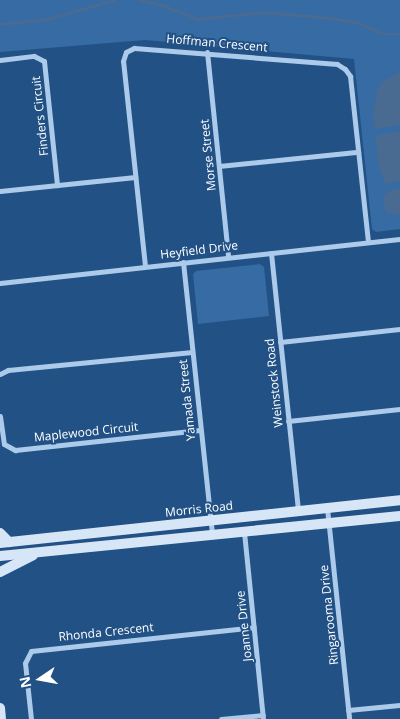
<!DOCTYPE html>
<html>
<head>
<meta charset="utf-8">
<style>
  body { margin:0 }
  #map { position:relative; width:400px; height:719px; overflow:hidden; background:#225186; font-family:"Open Sans",sans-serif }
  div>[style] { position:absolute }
  .green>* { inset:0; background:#366ba3 }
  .water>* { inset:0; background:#4a6b91 }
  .stream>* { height:2.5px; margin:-1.25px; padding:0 1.25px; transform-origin:1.25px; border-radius:1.25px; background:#4a6b91 }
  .street>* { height:5px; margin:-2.5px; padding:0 2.5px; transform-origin:2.5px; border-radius:2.5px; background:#accae9 }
  .secondary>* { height:10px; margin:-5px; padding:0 5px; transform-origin:5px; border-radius:5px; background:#d7e6f7 }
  span { translate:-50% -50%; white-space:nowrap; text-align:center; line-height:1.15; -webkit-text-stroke:4px #225186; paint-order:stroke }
  .street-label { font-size:12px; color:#fff }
  .north { position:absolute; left:15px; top:654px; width:50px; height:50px; -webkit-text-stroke:4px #225186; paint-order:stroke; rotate:258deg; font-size:14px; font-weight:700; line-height:20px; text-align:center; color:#fff }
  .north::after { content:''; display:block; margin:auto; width:18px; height:22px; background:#fff; clip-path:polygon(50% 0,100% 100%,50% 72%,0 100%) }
</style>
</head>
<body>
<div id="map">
  <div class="green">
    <i style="clip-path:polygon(0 0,400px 0,400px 229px,376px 232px,372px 229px,354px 59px,145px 40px,0 52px)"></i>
    <i style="clip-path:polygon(260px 264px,264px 267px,269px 316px,198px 324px,193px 274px,196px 271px)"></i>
  </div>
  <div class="water">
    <i style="clip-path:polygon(400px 72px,400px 125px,375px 129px,373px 116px,377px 90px,383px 81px)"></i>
    <i style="clip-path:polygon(400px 131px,400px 181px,385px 184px,379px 167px,375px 136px)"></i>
    <i style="clip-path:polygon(400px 188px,400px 215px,386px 213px,383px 198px,389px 191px)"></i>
  </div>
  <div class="stream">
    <i style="left:139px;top:0;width:21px;rotate:11deg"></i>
    <i style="left:160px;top:4px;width:41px;rotate:21.5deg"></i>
    <i style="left:198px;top:19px;width:66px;rotate:-6.1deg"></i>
    <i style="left:264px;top:12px;width:67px;rotate:5.1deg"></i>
    <i style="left:331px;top:18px;width:27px;rotate:10deg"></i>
    <i style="left:358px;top:23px;width:28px;rotate:23deg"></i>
    <i style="left:384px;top:34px;width:16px"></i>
    <i style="left:0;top:24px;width:47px;rotate:-6.1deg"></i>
    <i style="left:47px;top:19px;width:70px;rotate:-15.8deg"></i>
  </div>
  <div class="street">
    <i style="left:207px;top:52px;width:205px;rotate:84.1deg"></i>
    <i style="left:0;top:60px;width:34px;rotate:-7deg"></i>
    <i style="left:34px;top:56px;width:11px;rotate:27deg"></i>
    <i style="left:44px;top:61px;width:125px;rotate:84deg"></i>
    <i style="left:219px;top:166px;width:140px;rotate:-5.8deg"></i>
    <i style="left:0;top:191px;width:136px;rotate:-5.9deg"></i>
    <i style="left:271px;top:253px;width:259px;rotate:84deg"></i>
    <i style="left:183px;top:262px;width:275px;rotate:83.9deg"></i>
    <i style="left:145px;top:266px;width:206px;rotate:-96.1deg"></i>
    <i style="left:123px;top:61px;width:9px;rotate:-72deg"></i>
    <i style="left:126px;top:52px;width:9px;rotate:-27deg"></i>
    <i style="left:134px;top:48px;width:204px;rotate:4.5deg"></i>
    <i style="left:337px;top:64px;width:9px;rotate:32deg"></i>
    <i style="left:345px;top:69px;width:9px;rotate:54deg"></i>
    <i style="left:350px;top:76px;width:167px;rotate:83.8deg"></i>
    <i style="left:0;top:283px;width:402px;rotate:-6.3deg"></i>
    <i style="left:280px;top:342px;width:121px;rotate:-6.2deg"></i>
    <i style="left:0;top:374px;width:9px;rotate:-27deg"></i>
    <i style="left:8px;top:370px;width:185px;rotate:-5.6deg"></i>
    <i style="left:0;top:416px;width:28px;rotate:82deg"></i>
    <i style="left:4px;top:444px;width:13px;rotate:29deg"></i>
    <i style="left:15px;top:450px;width:186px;rotate:-6.2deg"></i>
    <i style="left:288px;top:421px;width:113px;rotate:-6.1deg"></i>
    <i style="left:327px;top:508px;width:212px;rotate:84deg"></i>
    <i style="left:244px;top:532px;width:188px;rotate:84.2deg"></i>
    <i style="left:348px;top:710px;width:52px;rotate:-5.5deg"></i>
    <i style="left:31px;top:719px;width:56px;rotate:-96.1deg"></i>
    <i style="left:25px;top:663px;width:13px;rotate:-63deg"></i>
    <i style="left:31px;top:651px;width:224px;rotate:-6.1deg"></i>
    <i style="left:221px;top:719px;width:42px;rotate:-5.4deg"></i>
  </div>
  <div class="secondary">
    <i style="left:0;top:533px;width:13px;rotate:45deg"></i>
    <i style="left:0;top:543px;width:402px;rotate:-6.1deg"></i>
    <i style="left:0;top:556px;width:402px;rotate:-5.7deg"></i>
    <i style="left:0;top:572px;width:37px;rotate:-27deg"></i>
    <i style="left:0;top:708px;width:11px;rotate:85deg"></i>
  </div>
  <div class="street-label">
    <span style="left:217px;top:43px;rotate:5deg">Hoffman Crescent</span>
    <span style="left:40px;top:116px;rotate:-96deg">Finders Circuit</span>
    <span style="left:208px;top:155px;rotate:-96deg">Morse Street</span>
    <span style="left:199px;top:250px;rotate:-7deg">Heyfield Drive</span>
    <span style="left:274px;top:383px;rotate:-96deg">Weinstock Road</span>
    <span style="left:187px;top:400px;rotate:-96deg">Yamada Street</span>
    <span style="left:86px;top:432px;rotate:-6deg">Maplewood Circuit</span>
    <span style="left:199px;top:509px;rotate:-6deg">Morris Road</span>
    <span style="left:329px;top:615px;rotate:-96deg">Ringarooma Drive</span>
    <span style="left:244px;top:626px;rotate:-96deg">Joanne Drive</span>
    <span style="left:106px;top:632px;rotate:-6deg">Rhonda Crescent</span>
  </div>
  <div class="north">N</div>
</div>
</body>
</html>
